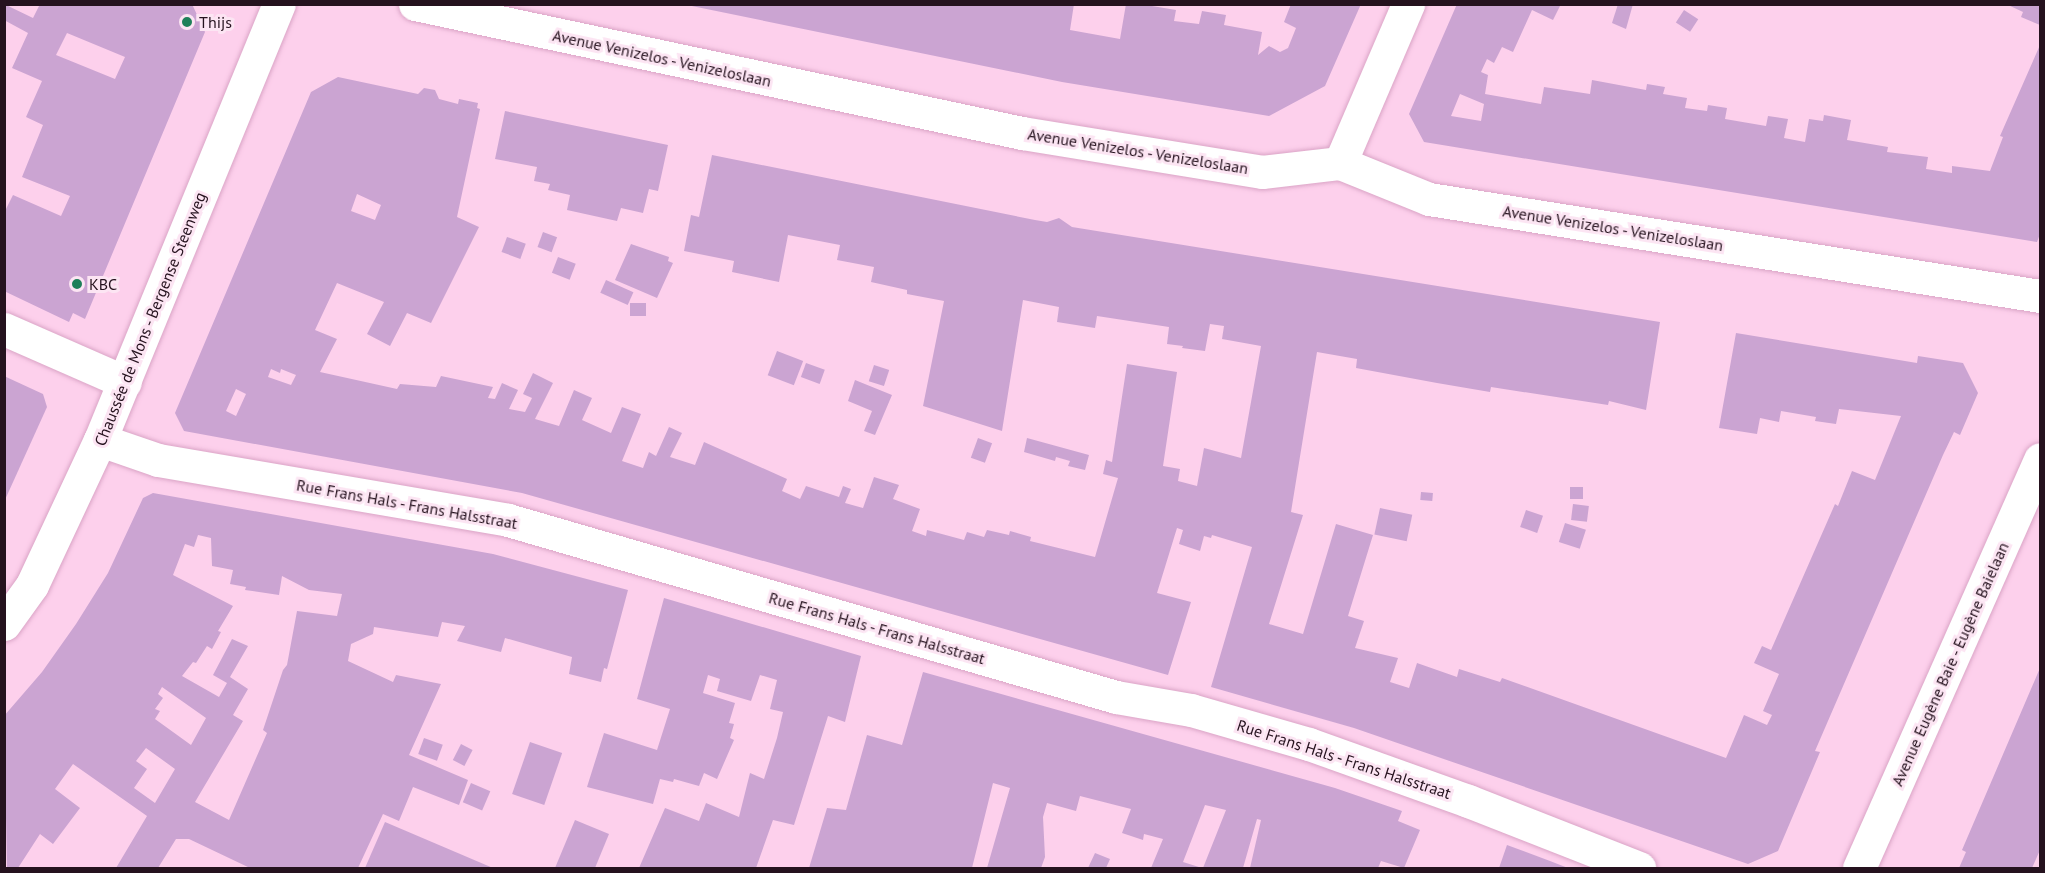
<!DOCTYPE html>
<html>
<head>
<meta charset="utf-8">
<style>
  body { margin:0 }
  #map { position:relative; width:2045px; height:873px; overflow:hidden; background:#fdd0ec; font-family:"PT Sans",sans-serif }
  div>[style] { position:absolute }
  .building>* { inset:0; background:#cba4d2; transform-origin:0 0 }
  .roads { filter:drop-shadow(0 0 2px #daa4c6) drop-shadow(0 0 2px #daa4c6) }
  .minor>* { height:33px; margin:-16.5px; padding:0 16.5px; transform-origin:16.5px; border-radius:16.5px; background:#fff }
  .primary>* { height:33px; margin:-16.5px; padding:0 16.5px; transform-origin:16.5px; border-radius:16.5px; background:#fff }
  .dots>* { width:16px; height:16px; translate:-50% -50%; box-sizing:border-box; border:3px solid #fce5f3; border-radius:50% }
  span { translate:-50% -50%; white-space:nowrap; text-align:center; line-height:1.15; -webkit-text-stroke:6px #fce5f3; paint-order:stroke }
  .poi-label { font-size:16px; color:#25121e }
  .left { translate:0 -50%; text-align:left }
  .street-label { font-size:16px; color:#25121e }
  .frame { position:absolute; inset:0; border:6px solid #25121e; pointer-events:none }
</style>
</head>
<body>
<div id="map">
  <div class="building">
    <i style="clip-path:polygon(evenodd,4px 4px,33px 18px,40px 4px,192px 4px,205px 32px,85px 319px,73px 313px,69px 322px,4px 291px,4px 213px,13px 195px,61px 216px,70px 196px,22px 177px,43px 125px,26px 117px,42px 81px,12px 68px,28px 33px,4px 20px,4px 4px,67px 33px,125px 57px,115px 79px,56px 55px,67px 33px)"></i>
    <i style="clip-path:polygon(682px 4px,1074px 4px,1070px 30px,1120px 39px,1126px 4px,1140px 4px,1176px 10px,1174px 21px,1199px 24px,1202px 11px,1226px 15px,1224px 25px,1262px 32px,1258px 55px,1269px 46px,1280px 52px,1288px 48px,1296px 28px,1284px 22px,1291px 4px,1361px 4px,1325px 86px,1269px 116px,1062px 82px)"></i>
    <i style="clip-path:polygon(evenodd,1457px 4px,1561px 4px,1553px 20px,1532px 10px,1513px 52px,1502px 47px,1494px 63px,1487px 59px,1481px 72px,1488px 75px,1485px 94px,1541px 104px,1544px 87px,1590px 94px,1592px 80px,1646px 90px,1647px 84px,1665px 87px,1663px 94px,1687px 98px,1685px 108px,1707px 111px,1708px 105px,1727px 108px,1725px 119px,1766px 126px,1768px 116px,1788px 119px,1784px 138px,1805px 142px,1809px 119px,1823px 121px,1824px 115px,1851px 120px,1847px 140px,1888px 147px,1887px 152px,1928px 157px,1926px 169px,1952px 173px,1952px 166px,1990px 171px,2003px 137px,2000px 136px,2040px 45px,2040px 234px,2037px 242px,1424px 142px,1409px 114px,1457px 4px,1460px 94px,1484px 104px,1481px 121px,1451px 116px,1460px 94px)"></i>
    <i style="clip-path:polygon(1618px 4px,1633px 4px,1626px 29px,1612px 23px)"></i>
    <i style="clip-path:polygon(2006px 4px,2040px 4px,2040px 25px,2021px 17px,2023px 12px)"></i>
    <i style="left:1684px;top:10px;width:17px;height:15px;rotate:33deg"></i>
    <i style="clip-path:polygon(evenodd,338px 77px,418px 94px,424px 88px,435px 90px,439px 99px,458px 104px,459px 99px,478px 103px,477px 108px,480px 109px,457px 217px,479px 227px,431px 323px,407px 313px,390px 346px,367px 334px,384px 302px,337px 283px,315px 330px,337px 339px,320px 372px,397px 389px,400px 384px,436px 387px,441px 376px,493px 387px,488px 398px,495px 399px,502px 383px,518px 390px,509px 409px,525px 412px,532px 398px,523px 394px,533px 373px,553px 383px,535px 419px,559px 426px,574px 390px,592px 398px,582px 420px,611px 433px,622px 407px,641px 414px,622px 461px,643px 468px,649px 452px,656px 456px,669px 427px,682px 433px,670px 457px,695px 465px,704px 442px,787px 479px,782px 491px,800px 499px,806px 486px,839px 497px,843px 486px,851px 489px,845px 503px,863px 508px,874px 477px,899px 485px,893px 499px,920px 509px,912px 531px,926px 536px,927px 530px,964px 540px,967px 532px,984px 537px,987px 530px,1009px 535px,1010px 531px,1031px 537px,1030px 541px,1095px 557px,1118px 478px,1103px 474px,1106px 460px,1112px 462px,1127px 364px,1177px 372px,1163px 466px,1180px 469px,1178px 481px,1197px 486px,1204px 448px,1241px 458px,1261px 346px,1222px 339px,1224px 326px,1210px 324px,1205px 351px,1182px 348px,1183px 346px,1167px 344px,1169px 327px,1097px 316px,1095px 328px,1057px 322px,1059px 307px,1023px 300px,1002px 431px,923px 406px,944px 301px,907px 294px,907px 290px,871px 282px,874px 267px,837px 260px,840px 245px,788px 235px,779px 282px,732px 272px,734px 261px,684px 251px,691px 215px,699px 217px,712px 155px,1035px 220px,1047px 222px,1059px 218px,1072px 227px,1660px 322px,1646px 410px,1609px 401px,1608px 405px,1491px 387px,1490px 392px,1437px 383px,1356px 368px,1357px 359px,1317px 352px,1291px 512px,1303px 515px,1269px 624px,1303px 634px,1336px 524px,1373px 535px,1348px 616px,1364px 621px,1355px 648px,1398px 658px,1390px 682px,1409px 688px,1417px 663px,1457px 677px,1459px 669px,1500px 682px,1502px 678px,1726px 758px,1744px 715px,1767px 725px,1772px 715px,1763px 711px,1779px 674px,1754px 663px,1762px 646px,1771px 650px,1835px 504px,1838px 506px,1852px 471px,1875px 480px,1901px 416px,1839px 409px,1836px 424px,1815px 421px,1816px 417px,1781px 411px,1779px 422px,1760px 418px,1757px 434px,1719px 428px,1736px 333px,1917px 363px,1918px 356px,1963px 363px,1978px 393px,1960px 435px,1954px 432px,1943px 455px,1815px 751px,1820px 752px,1778px 851px,1748px 864px,1354px 728px,1211px 687px,1252px 547px,1212px 535px,1211px 538px,1204px 536px,1200px 551px,1179px 544px,1183px 530px,1177px 528px,1157px 593px,1191px 602px,1168px 675px,522px 493px,184px 431px,175px 413px,311px 92px,338px 77px,357px 194px,381px 205px,375px 220px,351px 211px,357px 194px,338px 77px,271px 369px,280px 373px,281px 369px,296px 375px,291px 385px,268px 377px,271px 369px,338px 77px,236px 389px,246px 394px,236px 416px,226px 411px,236px 389px)"></i>
    <i style="clip-path:polygon(505px 111px,668px 145px,658px 191px,649px 189px,643px 213px,621px 208px,617px 221px,567px 210px,570px 195px,548px 190px,550px 184px,534px 181px,537px 167px,495px 159px)"></i>
    <i style="left:543px;top:232px;width:15px;height:16px;rotate:20deg"></i>
    <i style="left:507px;top:237px;width:20px;height:16px;rotate:20deg"></i>
    <i style="clip-path:polygon(631px 244px,669px 257px,668px 261px,673px 263px,657px 298px,615px 280px)"></i>
    <i style="left:558px;top:257px;width:19px;height:17px;rotate:21deg"></i>
    <i style="left:606px;top:280px;width:30px;height:14px;rotate:24deg"></i>
    <i style="left:646px;top:303px;width:13px;height:16px;rotate:90deg"></i>
    <i style="left:777px;top:351px;width:28px;height:26px;rotate:21deg"></i>
    <i style="left:806px;top:363px;width:20px;height:15px;rotate:20deg"></i>
    <i style="left:874px;top:365px;width:16px;height:17px;rotate:18deg"></i>
    <i style="clip-path:polygon(4px 376px,43px 394px,47px 407px,4px 502px)"></i>
    <i style="clip-path:polygon(855px 380px,892px 395px,875px 435px,864px 431px,872px 411px,848px 401px)"></i>
    <i style="left:978px;top:438px;width:15px;height:21px;rotate:20deg"></i>
    <i style="clip-path:polygon(1027px 438px,1089px 455px,1085px 470px,1068px 466px,1070px 461px,1056px 457px,1055px 461px,1024px 452px)"></i>
    <i style="left:1570px;top:487px;width:13px;height:12px"></i>
    <i style="left:1421px;top:492px;width:12px;height:8px;rotate:5deg"></i>
    <i style="clip-path:polygon(evenodd,153px 493px,493px 554px,628px 590px,607px 669px,604px 668px,601px 682px,569px 674px,572px 657px,505px 638px,501px 652px,457px 641px,465px 626px,442px 622px,438px 637px,374px 627px,373px 634px,351px 644px,348px 661px,393px 682px,396px 675px,441px 684px,409px 755px,468px 780px,459px 805px,413px 787px,399px 821px,383px 814px,358px 868px,250px 868px,189px 839px,176px 839px,158px 868px,116px 868px,147px 816px,73px 764px,55px 789px,80px 808px,53px 844px,40px 834px,18px 868px,7px 868px,4px 716px,42px 672px,76px 624px,108px 573px,143px 498px,153px 493px,198px 535px,211px 538px,212px 566px,233px 570px,230px 584px,246px 587px,245px 590px,279px 595px,282px 576px,309px 590px,342px 594px,337px 616px,297px 611px,287px 665px,283px 670px,263px 730px,267px 733px,229px 820px,195px 802px,243px 721px,233px 715px,248px 689px,230px 677px,248px 646px,232px 639px,213px 675px,227px 683px,219px 697px,182px 676px,193px 662px,196px 663px,207px 646px,212px 649px,221px 632px,218px 631px,233px 606px,173px 575px,185px 544px,194px 547px,198px 535px,153px 493px,162px 687px,206px 718px,191px 745px,155px 719px,160px 711px,155px 709px,163px 698px,158px 694px,162px 687px,153px 493px,146px 748px,175px 769px,155px 803px,134px 788px,147px 769px,136px 761px,146px 748px)"></i>
    <i style="left:1573px;top:504px;width:16px;height:16px;rotate:7deg"></i>
    <i style="left:1380px;top:508px;width:33px;height:27px;rotate:12deg"></i>
    <i style="left:1526px;top:510px;width:18px;height:18px;rotate:19deg"></i>
    <i style="left:1565px;top:523px;width:22px;height:20px;rotate:18deg"></i>
    <i style="clip-path:polygon(664px 598px,861px 656px,845px 722px,828px 716px,794px 825px,773px 820px,756px 868px,639px 868px,665px 808px,699px 821px,706px 803px,739px 817px,750px 773px,764px 779px,777px 738px,783px 712px,770px 709px,777px 680px,760px 675px,751px 701px,717px 691px,720px 679px,708px 675px,703px 693px,735px 703px,729px 723px,734px 724px,730px 738px,734px 740px,717px 779px,704px 773px,699px 786px,674px 779px,673px 782px,660px 779px,653px 804px,587px 787px,604px 733px,657px 750px,670px 709px,637px 699px)"></i>
    <i style="clip-path:polygon(2040px 668px,2040px 850px,2032px 868px,1959px 868px,1966px 852px,1962px 850px)"></i>
    <i style="clip-path:polygon(923px 672px,1335px 788px,1402px 811px,1398px 821px,1420px 830px,1404px 868px,1381px 861px,1378px 868px,1250px 868px,1261px 820px,1257px 819px,1243px 868px,1203px 868px,1226px 810px,1205px 805px,1183px 862px,1202px 868px,1151px 868px,1163px 839px,1144px 834px,1143px 840px,1122px 833px,1131px 809px,1080px 796px,1076px 811px,1047px 803px,1043px 817px,1045px 857px,1041px 868px,987px 868px,1010px 788px,993px 783px,972px 868px,809px 868px,827px 808px,846px 810px,867px 735px,902px 745px)"></i>
    <i style="left:424px;top:738px;width:20px;height:17px;rotate:20deg"></i>
    <i style="left:530px;top:742px;width:34px;height:55px;rotate:19deg"></i>
    <i style="left:461px;top:744px;width:13px;height:18px;rotate:27deg"></i>
    <i style="left:471px;top:783px;width:21px;height:21px;rotate:23deg"></i>
    <i style="clip-path:polygon(575px 820px,609px 834px,595px 868px,555px 868px)"></i>
    <i style="clip-path:polygon(385px 822px,493px 868px,365px 868px)"></i>
    <i style="clip-path:polygon(1507px 845px,1550px 861px,1568px 868px,1499px 868px)"></i>
    <i style="clip-path:polygon(1095px 853px,1110px 859px,1106px 868px,1088px 868px)"></i>
  </div>
  <div class="roads">
    <div class="minor">
      <i style="left:415px;top:4px;width:621px;rotate:12deg"></i>
      <i style="left:1022px;top:133px;width:243px;rotate:9.2deg"></i>
      <i style="left:1262px;top:172px;width:79px;rotate:-6.6deg"></i>
      <i style="left:1340px;top:163px;width:96px;rotate:22deg"></i>
      <i style="left:1429px;top:199px;width:619px;rotate:9.02deg"></i>
      <i style="left:1340px;top:163px;width:173px;rotate:-66.8deg"></i>
      <i style="left:4px;top:329px;width:132px;rotate:23.7deg"></i>
      <i style="left:100px;top:440px;width:61px;rotate:19deg"></i>
      <i style="left:158px;top:460px;width:355px;rotate:9.7deg"></i>
      <i style="left:508px;top:520px;width:633px;rotate:16.23deg"></i>
      <i style="left:1116px;top:697px;width:76px;rotate:9.8deg"></i>
      <i style="left:1191px;top:710px;width:123px;rotate:16.1deg"></i>
      <i style="left:1309px;top:744px;width:169px;rotate:19.7deg"></i>
      <i style="left:1468px;top:801px;width:184px;rotate:21.4deg"></i>
      <i style="left:1859px;top:868px;width:447px;rotate:-66.1deg"></i>
    </div>
    <div class="primary">
      <i style="left:4px;top:624px;width:48px;rotate:-54.3deg"></i>
      <i style="left:32px;top:585px;width:160px;rotate:-64.9deg"></i>
      <i style="left:100px;top:440px;width:471px;rotate:-67.7deg"></i>
    </div>
  </div>
  <div class="dots">
    <i style="left:187px;top:22px;background:#1e8059"></i>
    <i style="left:77px;top:284px;background:#1e8059"></i>
  </div>
  <div class="poi-label">
    <span class="left" style="left:199px;top:22px">Thijs</span>
    <span class="left" style="left:89px;top:284px">KBC</span>
  </div>
  <div class="street-label">
    <span style="left:662px;top:58px;rotate:12deg">Avenue Venizelos - Venizeloslaan</span>
    <span style="left:1138px;top:151px;rotate:9deg">Avenue Venizelos - Venizeloslaan</span>
    <span style="left:1613px;top:228px;rotate:9deg">Avenue Venizelos - Venizeloslaan</span>
    <span style="left:150px;top:319px;rotate:-68deg">Chaussée de Mons - Bergense Steenweg</span>
    <span style="left:407px;top:504px;rotate:10deg">Rue Frans Hals - Frans Halsstraat</span>
    <span style="left:877px;top:628px;rotate:16deg">Rue Frans Hals - Frans Halsstraat</span>
    <span style="left:1950px;top:664px;rotate:-66deg">Avenue Eugène Baie - Eugène Baielaan</span>
    <span style="left:1344px;top:759px;rotate:18deg">Rue Frans Hals - Frans Halsstraat</span>
  </div>
  <div class="frame"></div>
</div>
</body>
</html>
